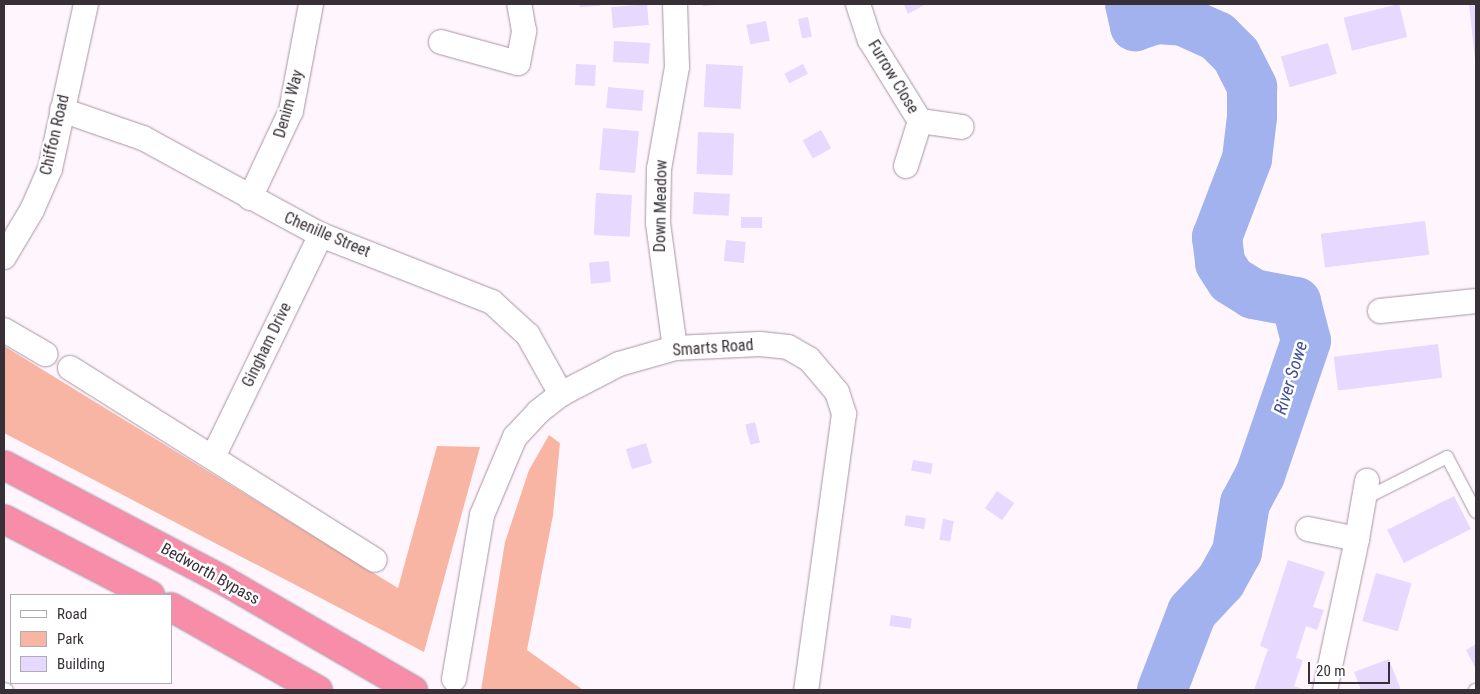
<!DOCTYPE html>
<html>
<head>
<meta charset="utf-8">
<style>
  body { margin:0 }
  #map { position:relative; width:1480px; height:694px; overflow:hidden; background:#fff6fd; font-family:"Roboto Condensed",sans-serif }
  div>[style] { position:absolute }
  .green>* { inset:0; background:#f9b5a4 }
  .river>* { height:50px; margin:-25px; padding:0 25px; transform-origin:25px; border-radius:25px; background:#a1b2ef }
  .building>* { inset:0; background:#e6d8fe; transform-origin:0 0 }
  .roads { filter:drop-shadow(0 0 1px #a894a4) drop-shadow(0 0 1px #a894a4) }
  .lane>* { height:12px; margin:-6px; padding:0 6px; transform-origin:6px; border-radius:6px; background:#fff }
  .street>* { height:24px; margin:-12px; padding:0 12px; transform-origin:12px; border-radius:12px; background:#fff }
  .highway>* { height:28px; margin:-14px; padding:0 14px; transform-origin:14px; border-radius:14px; background:#f78da9 }
  span { translate:-50% -50%; white-space:nowrap; text-align:center; line-height:1.15; -webkit-text-stroke:5px #fff; paint-order:stroke }
  .street-label { font-size:16px; color:#383037 }
  .water-label { font-size:18px; color:#404f97; font-style:italic }
  .frame { position:absolute; inset:0; border:5px solid #383037; pointer-events:none }
  .legend { position:absolute; left:10px; top:594px; width:162px; height:90px; box-sizing:border-box; background:#fff; border:1px solid #afacaf; margin:0; padding:6px 9px; list-style:none; font-size:15px; color:#383037 }
  .legend li { display:flex; align-items:center; gap:10px; height:25px }
  .legend b { width:25px; border:1px solid #afacaf }
  .scale { position:absolute; left:1308px; top:662px; width:82px; height:22px; box-sizing:border-box; border:2px solid #383037; border-top:0; padding-left:6px; font-size:15px; line-height:18px; white-space:nowrap; color:#383037; -webkit-text-stroke:4px #fff; paint-order:stroke }
</style>
</head>
<body>
<div id="map">
  <div class="green">
    <i style="clip-path:polygon(4px 346px,398px 588px,437px 446px,480px 447px,424px 652px,4px 433px)"></i>
    <i style="clip-path:polygon(549px 435px,560px 443px,553px 515px,527px 650px,583px 690px,481px 690px,505px 542px,529px 470px)"></i>
  </div>
  <div class="river">
    <i style="left:1130px;top:4px;width:23px;rotate:77deg"></i>
    <i style="left:1135px;top:26px;width:23px;rotate:-18deg"></i>
    <i style="left:1157px;top:19px;width:26px;rotate:4deg"></i>
    <i style="left:1183px;top:21px;width:37px;rotate:24deg"></i>
    <i style="left:1217px;top:36px;width:27px;rotate:45deg"></i>
    <i style="left:1236px;top:55px;width:36px;rotate:63deg"></i>
    <i style="left:1252px;top:87px;width:30px;rotate:90deg"></i>
    <i style="left:1252px;top:117px;width:42px;rotate:96.8deg"></i>
    <i style="left:1247px;top:159px;width:84px;rotate:111deg"></i>
    <i style="left:1217px;top:237px;width:26px;rotate:83deg"></i>
    <i style="left:1220px;top:263px;width:20px;rotate:57deg"></i>
    <i style="left:1231px;top:280px;width:26px;rotate:32deg"></i>
    <i style="left:1253px;top:294px;width:44px;rotate:10.5deg"></i>
    <i style="left:1296px;top:302px;width:40px;rotate:75.6deg"></i>
    <i style="left:1306px;top:341px;width:142px;rotate:108.9deg"></i>
    <i style="left:1260px;top:475px;width:32px;rotate:118deg"></i>
    <i style="left:1245px;top:503px;width:50px;rotate:99.3deg"></i>
    <i style="left:1237px;top:552px;width:33px;rotate:119deg"></i>
    <i style="left:1221px;top:581px;width:42px;rotate:133.1deg"></i>
    <i style="left:1192px;top:612px;width:84px;rotate:111deg"></i>
  </div>
  <div class="building">
    <i style="clip-path:polygon(579px 4px,600px 4px,600px 6px,580px 7px)"></i>
    <i style="left:647px;top:4px;width:21px;height:36px;rotate:85deg"></i>
    <i style="clip-path:polygon(703px 4px,716px 4px,716px 5px,703px 6px)"></i>
    <i style="clip-path:polygon(926px 4px,908px 14px,904px 5px,905px 4px)"></i>
    <i style="left:1399px;top:4px;width:34px;height:57px;rotate:76deg"></i>
    <i style="clip-path:polygon(1469px 4px,1476px 4px,1476px 60px,1475px 60px)"></i>
    <i style="left:808px;top:17px;width:20px;height:10px;rotate:79deg"></i>
    <i style="left:766px;top:21px;width:20px;height:20px;rotate:79deg"></i>
    <i style="left:614px;top:41px;width:36px;height:21px;rotate:3deg"></i>
    <i style="left:1328px;top:43px;width:32px;height:49px;rotate:74deg"></i>
    <i style="left:576px;top:64px;width:20px;height:21px;rotate:3deg"></i>
    <i style="left:706px;top:64px;width:37px;height:43px;rotate:3deg"></i>
    <i style="left:803px;top:64px;width:11px;height:21px;rotate:63deg"></i>
    <i style="left:608px;top:87px;width:36px;height:21px;rotate:5deg"></i>
    <i style="left:603px;top:128px;width:36px;height:42px;rotate:5deg"></i>
    <i style="left:821px;top:130px;width:21px;height:21px;rotate:61deg"></i>
    <i style="left:698px;top:132px;width:36px;height:42px;rotate:2deg"></i>
    <i style="left:694px;top:192px;width:36px;height:22px;rotate:3deg"></i>
    <i style="left:596px;top:193px;width:36px;height:42px;rotate:3deg"></i>
    <i style="left:741px;top:217px;width:21px;height:11px"></i>
    <i style="left:1425px;top:221px;width:34px;height:105px;rotate:83deg"></i>
    <i style="left:726px;top:240px;width:20px;height:21px;rotate:6deg"></i>
    <i style="left:609px;top:261px;width:21px;height:20px;rotate:85deg"></i>
    <i style="left:1438px;top:344px;width:34px;height:105px;rotate:83deg"></i>
    <i style="left:755px;top:422px;width:21px;height:10px;rotate:76deg"></i>
    <i style="left:646px;top:443px;width:21px;height:21px;rotate:73deg"></i>
    <i style="left:913px;top:460px;width:20px;height:11px;rotate:9deg"></i>
    <i style="left:997px;top:491px;width:21px;height:21px;rotate:35deg"></i>
    <i style="left:1454px;top:496px;width:37px;height:75px;rotate:63deg"></i>
    <i style="left:906px;top:515px;width:20px;height:11px;rotate:9deg"></i>
    <i style="left:943px;top:519px;width:11px;height:21px;rotate:10deg"></i>
    <i style="clip-path:polygon(1288px 560px,1325px 572px,1313px 607px,1324px 610px,1317px 630px,1306px 626px,1296px 658px,1303px 660px,1294px 686px,1305px 690px,1254px 690px,1268px 649px,1260px 646px)"></i>
    <i style="left:1376px;top:573px;width:37px;height:50px;rotate:16deg"></i>
    <i style="left:891px;top:615px;width:21px;height:11px;rotate:8deg"></i>
    <i style="clip-path:polygon(1476px 644px,1476px 669px,1466px 650px)"></i>
    <i style="clip-path:polygon(1389px 659px,1401px 690px,1361px 690px,1354px 672px)"></i>
  </div>
  <div class="roads">
    <div class="lane">
      <i style="left:1364px;top:499px;width:93px;rotate:-26.8deg"></i>
      <i style="left:1447px;top:457px;width:62px;rotate:62.2deg"></i>
      <i style="left:4px;top:689px;width:3px;rotate:18deg"></i>
      <i style="left:1475px;top:690px;width:1px"></i>
    </div>
    <div class="street">
      <i style="left:675px;top:4px;width:63px;rotate:88.2deg"></i>
      <i style="left:677px;top:67px;width:104px;rotate:100deg"></i>
      <i style="left:659px;top:169px;width:54px;rotate:91.1deg"></i>
      <i style="left:658px;top:223px;width:126px;rotate:82.3deg"></i>
      <i style="left:858px;top:4px;width:38px;rotate:72deg"></i>
      <i style="left:870px;top:40px;width:95px;rotate:58.3deg"></i>
      <i style="left:920px;top:121px;width:42px;rotate:8.1deg"></i>
      <i style="left:441px;top:42px;width:80px;rotate:15.3deg"></i>
      <i style="left:518px;top:63px;width:33px;rotate:-79deg"></i>
      <i style="left:524px;top:31px;width:27px;rotate:-100deg"></i>
      <i style="left:62px;top:110px;width:86px;rotate:19.1deg"></i>
      <i style="left:143px;top:138px;width:203px;rotate:28.6deg"></i>
      <i style="left:321px;top:235px;width:184px;rotate:21.4deg"></i>
      <i style="left:492px;top:302px;width:49px;rotate:42.5deg"></i>
      <i style="left:528px;top:335px;width:68px;rotate:60.8deg"></i>
      <i style="left:906px;top:166px;width:47px;rotate:-72.7deg"></i>
      <i style="left:250px;top:198px;width:96px;rotate:-64.8deg"></i>
      <i style="left:291px;top:111px;width:109px;rotate:-79.4deg"></i>
      <i style="left:4px;top:257px;width:55px;rotate:-59.2deg"></i>
      <i style="left:32px;top:210px;width:45px;rotate:-66.3deg"></i>
      <i style="left:50px;top:169px;width:169px;rotate:-77.7deg"></i>
      <i style="left:1380px;top:311px;width:97px;rotate:-5.9deg"></i>
      <i style="left:4px;top:330px;width:48px;rotate:30.3deg"></i>
      <i style="left:70px;top:368px;width:360px;rotate:32.2deg"></i>
      <i style="left:214px;top:455px;width:245px;rotate:-64.1deg"></i>
      <i style="left:1308px;top:529px;width:50px;rotate:11.5deg"></i>
      <i style="left:1357px;top:539px;width:59px;rotate:-80.2deg"></i>
      <i style="left:454px;top:679px;width:166px;rotate:-80.3deg"></i>
      <i style="left:482px;top:515px;width:85px;rotate:-67.1deg"></i>
      <i style="left:515px;top:437px;width:34px;rotate:-47deg"></i>
      <i style="left:538px;top:412px;width:29px;rotate:-38deg"></i>
      <i style="left:561px;top:394px;width:65px;rotate:-27.3deg"></i>
      <i style="left:619px;top:364px;width:58px;rotate:-15.9deg"></i>
      <i style="left:675px;top:348px;width:85px;rotate:-2.7deg"></i>
      <i style="left:760px;top:344px;width:28px;rotate:6deg"></i>
      <i style="left:788px;top:347px;width:24px;rotate:30deg"></i>
      <i style="left:809px;top:359px;width:43px;rotate:49.7deg"></i>
      <i style="left:837px;top:392px;width:23px;rotate:72deg"></i>
      <i style="left:844px;top:414px;width:279px;rotate:97.8deg"></i>
      <i style="left:1325px;top:690px;width:154px;rotate:-78deg"></i>
    </div>
    <div class="highway">
      <i style="left:4px;top:465px;width:247px;rotate:27.7deg"></i>
      <i style="left:223px;top:580px;width:220px;rotate:30.1deg"></i>
      <i style="left:4px;top:519px;width:165px;rotate:27.5deg"></i>
      <i style="left:171px;top:607px;width:169px;rotate:29.5deg"></i>
    </div>
  </div>
  <div class="street-label">
    <span style="left:893px;top:77px;rotate:59deg">Furrow Close</span>
    <span style="left:289px;top:104px;rotate:-74deg">Denim Way</span>
    <span style="left:55px;top:135px;rotate:-77deg">Chiffon Road</span>
    <span style="left:661px;top:206px;rotate:-89deg">Down Meadow</span>
    <span style="left:327px;top:235px;rotate:23deg">Chenille Street</span>
    <span style="left:267px;top:345px;rotate:-64deg">Gingham Drive</span>
    <span style="left:713px;top:348px;rotate:-4deg">Smarts Road</span>
    <span style="left:210px;top:574px;rotate:29deg">Bedworth Bypass</span>
  </div>
  <div class="water-label">
    <span style="left:1291px;top:378px;rotate:-73deg">River Sowe</span>
  </div>
  <div class="frame"></div>
  <ul class="legend">
  <li><b style="height:6px;background:#fff"></b>Road</li>
  <li><b style="height:14px;background:#f9b5a4"></b>Park</li>
  <li><b style="height:14px;background:#e6d8fe"></b>Building</li>
  </ul>
  <div class="scale">20 m</div>
</div>
</body>
</html>
